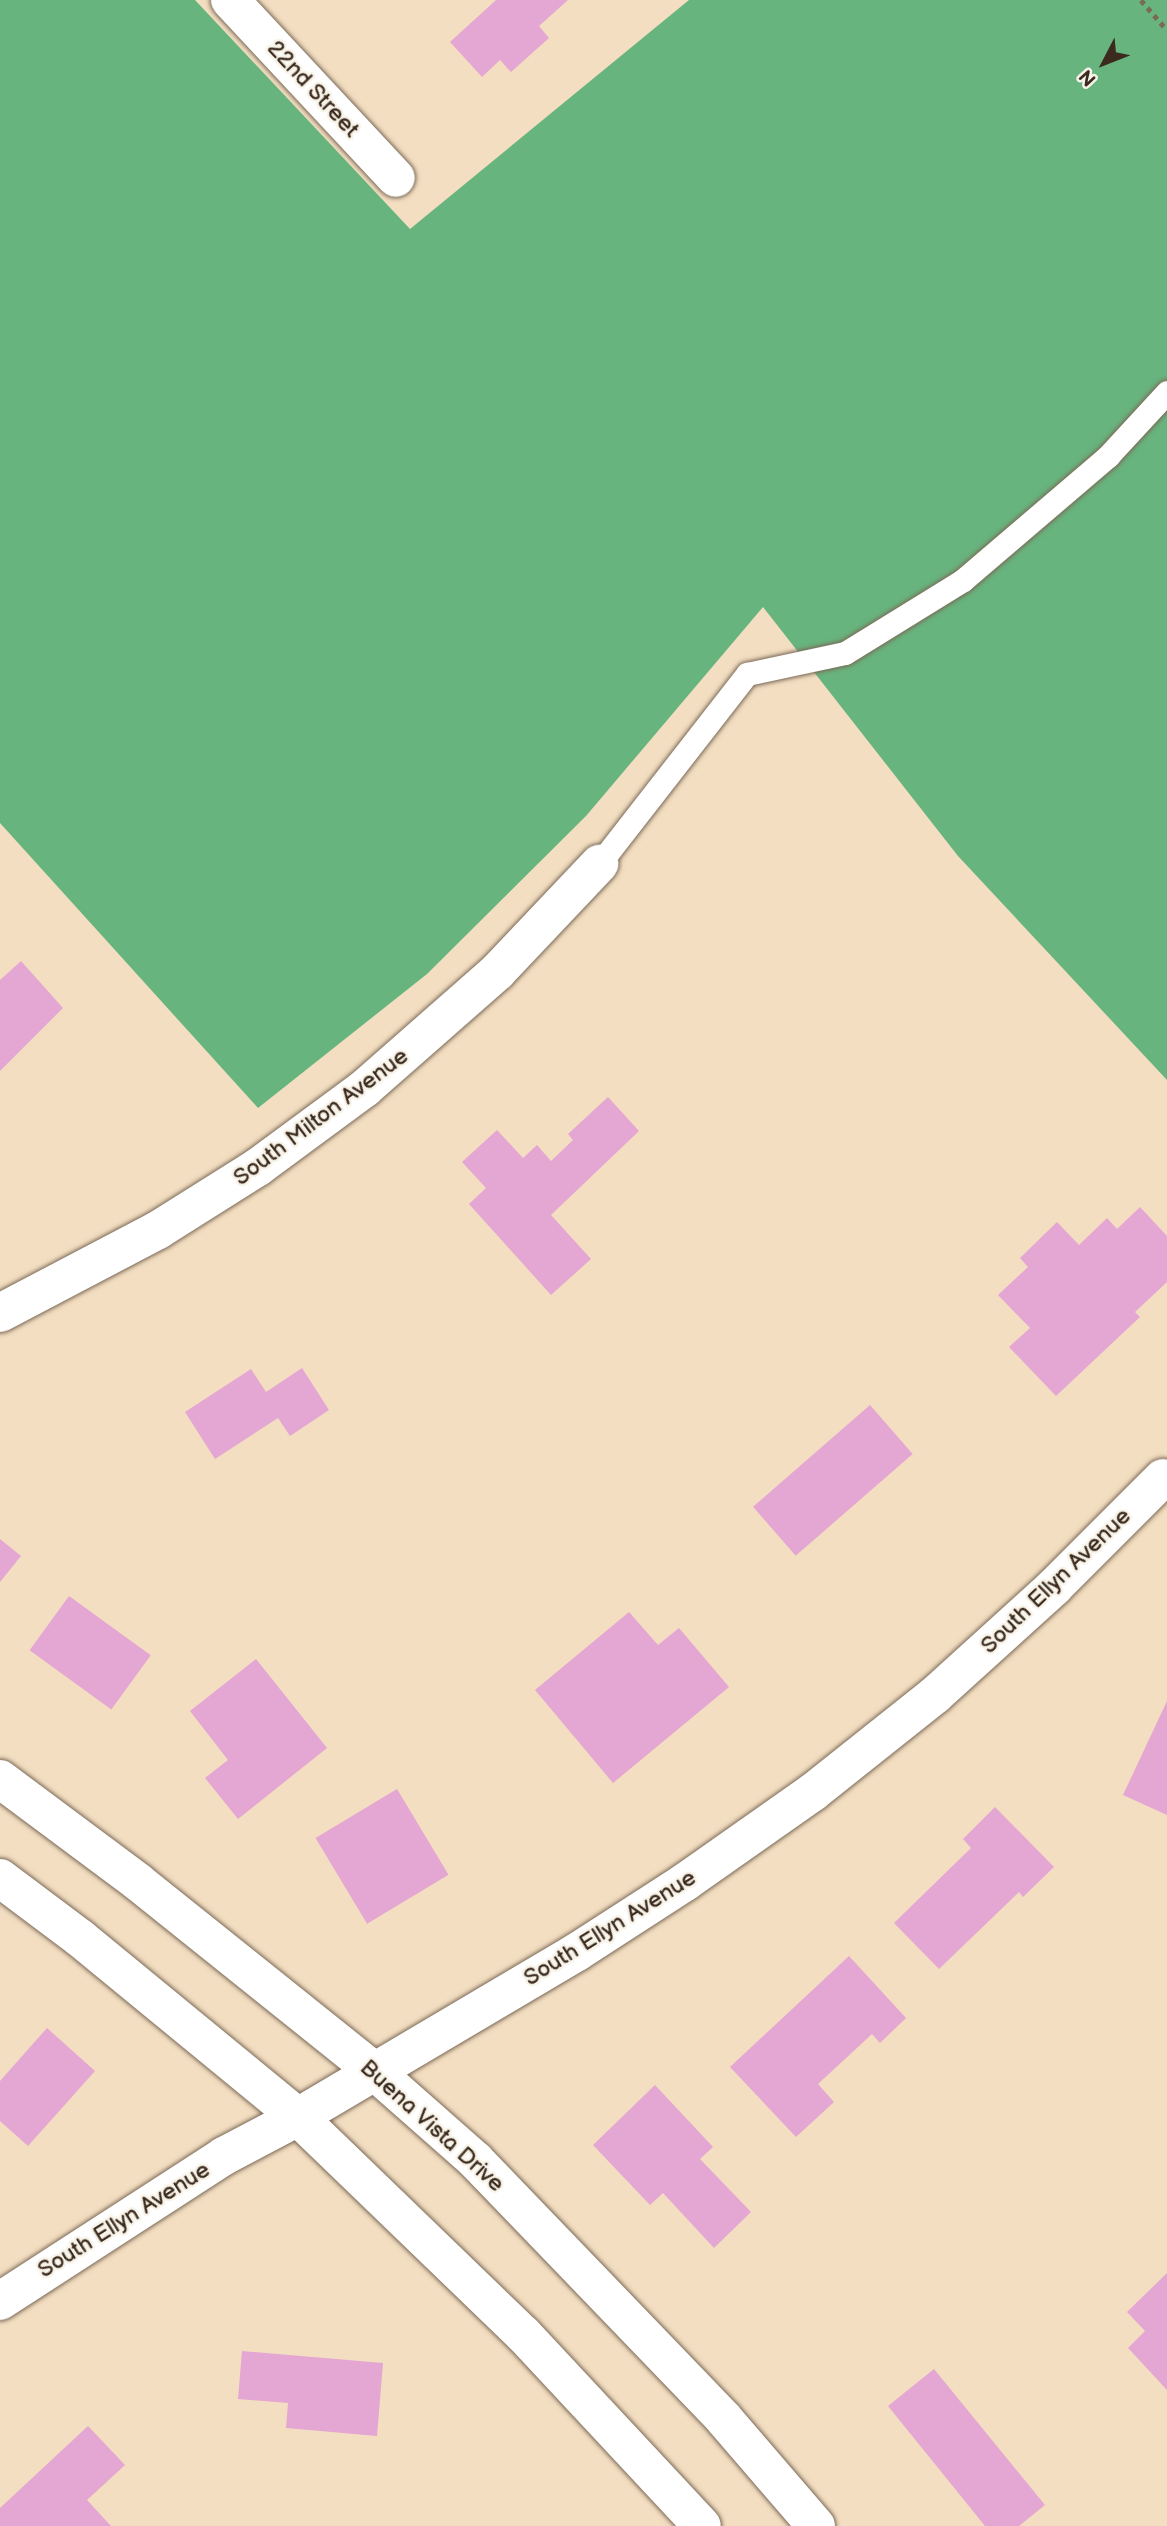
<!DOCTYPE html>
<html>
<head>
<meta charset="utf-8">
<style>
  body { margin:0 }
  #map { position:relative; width:1167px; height:2526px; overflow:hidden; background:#f3dec1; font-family:"Balsamiq Sans",sans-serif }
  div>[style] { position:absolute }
  .forest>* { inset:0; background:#68b47e }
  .building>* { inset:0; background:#e4a6d2; transform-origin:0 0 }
  .path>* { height:4.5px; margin-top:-2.25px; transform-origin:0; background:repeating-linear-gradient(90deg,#7b6957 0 5px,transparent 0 10px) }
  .roads { filter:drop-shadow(0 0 2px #7b6957) drop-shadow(0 0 2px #7b6957) }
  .lane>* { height:23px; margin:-11.5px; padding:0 11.5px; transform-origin:11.5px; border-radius:11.5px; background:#fff }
  .street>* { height:38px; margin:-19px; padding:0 19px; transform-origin:19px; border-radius:19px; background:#fff }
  span { translate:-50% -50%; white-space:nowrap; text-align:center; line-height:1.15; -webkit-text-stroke:5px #f7f3e8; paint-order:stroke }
  .street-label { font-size:23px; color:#3b2a1e }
  .north { position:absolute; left:1069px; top:28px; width:70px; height:70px; -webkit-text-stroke:5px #f7f3e8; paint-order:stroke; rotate:228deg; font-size:19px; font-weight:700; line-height:28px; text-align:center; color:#3b2a1e }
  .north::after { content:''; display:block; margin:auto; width:24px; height:32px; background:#3b2a1e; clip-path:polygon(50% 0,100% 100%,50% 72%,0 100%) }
</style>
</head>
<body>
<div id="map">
  <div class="forest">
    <i style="clip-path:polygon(0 0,195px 0,410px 229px,689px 0,1167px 0,1167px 1080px,958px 856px,763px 607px,586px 816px,427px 974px,258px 1108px,0 823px)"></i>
  </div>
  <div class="building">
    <i style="clip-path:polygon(496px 0,568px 0,539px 26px,549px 38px,511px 72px,500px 60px,482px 77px,450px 42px)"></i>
    <i style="clip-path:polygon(21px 961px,63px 1008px,0 1071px,0 980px)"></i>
    <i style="clip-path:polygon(608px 1097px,639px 1131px,551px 1215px,591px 1259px,551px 1295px,469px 1204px,486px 1188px,462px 1162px,497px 1130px,523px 1158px,537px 1145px,551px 1161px,573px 1140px,568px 1134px)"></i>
    <i style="clip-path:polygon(1140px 1207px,1167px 1236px,1167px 1282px,1135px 1312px,1140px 1317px,1056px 1396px,1009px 1347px,1030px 1328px,998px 1295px,1028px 1267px,1020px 1258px,1057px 1222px,1079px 1245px,1107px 1218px,1117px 1229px)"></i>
    <i style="clip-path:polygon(302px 1368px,329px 1410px,290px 1436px,278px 1418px,215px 1459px,185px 1412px,251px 1369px,266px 1392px)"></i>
    <i style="left:870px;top:1405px;width:65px;height:155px;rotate:49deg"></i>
    <i style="clip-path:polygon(0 1539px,21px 1556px,0 1582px)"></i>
    <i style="left:69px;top:1596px;width:101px;height:67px;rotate:36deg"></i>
    <i style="clip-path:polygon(629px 1612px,658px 1645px,679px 1628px,729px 1687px,613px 1783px,535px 1690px)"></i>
    <i style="clip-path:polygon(256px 1659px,327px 1748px,238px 1819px,205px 1778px,228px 1760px,190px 1711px)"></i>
    <i style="clip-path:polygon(1167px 1701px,1167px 1815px,1123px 1795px)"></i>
    <i style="left:397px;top:1789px;width:100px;height:95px;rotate:59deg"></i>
    <i style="clip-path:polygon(995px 1807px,1054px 1867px,1023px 1897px,1019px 1892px,939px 1969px,894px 1923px,971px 1848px,963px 1839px)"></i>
    <i style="clip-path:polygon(849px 1956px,906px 2018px,880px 2043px,872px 2034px,818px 2084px,834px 2102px,796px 2137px,730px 2067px)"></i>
    <i style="clip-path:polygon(47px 2028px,95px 2071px,28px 2146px,0 2121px,0 2081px)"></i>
    <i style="clip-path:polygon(655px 2085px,713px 2147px,700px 2159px,751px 2212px,714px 2248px,663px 2193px,650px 2205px,593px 2145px)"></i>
    <i style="clip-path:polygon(1167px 2273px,1167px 2390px,1128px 2348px,1145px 2331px,1127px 2312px)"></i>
    <i style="clip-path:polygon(242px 2351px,383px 2363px,377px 2436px,286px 2428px,288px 2403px,238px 2399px)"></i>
    <i style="clip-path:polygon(934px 2369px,1045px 2505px,1019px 2526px,985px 2526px,888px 2406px)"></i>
    <i style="clip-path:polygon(88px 2426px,125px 2465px,87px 2500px,111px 2526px,0 2526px,0 2508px)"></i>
  </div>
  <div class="path">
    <i style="left:1141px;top:0;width:40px;rotate:49deg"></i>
  </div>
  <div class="roads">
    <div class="lane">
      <i style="left:599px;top:864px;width:241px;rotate:-52.1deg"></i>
      <i style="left:747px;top:674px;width:100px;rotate:-12.1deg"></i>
      <i style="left:845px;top:653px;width:139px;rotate:-31.7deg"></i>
      <i style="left:963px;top:580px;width:191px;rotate:-40.5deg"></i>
      <i style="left:1108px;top:456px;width:87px;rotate:-47.3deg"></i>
    </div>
    <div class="street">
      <i style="left:230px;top:0;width:243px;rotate:47deg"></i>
      <i style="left:0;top:1313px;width:178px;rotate:-27.7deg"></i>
      <i style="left:158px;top:1230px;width:118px;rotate:-32.2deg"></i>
      <i style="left:258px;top:1167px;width:133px;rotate:-36.4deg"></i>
      <i style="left:365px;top:1088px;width:176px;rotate:-41.3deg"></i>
      <i style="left:497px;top:972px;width:149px;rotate:-46.6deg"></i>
      <i style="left:0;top:1779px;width:172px;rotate:36.7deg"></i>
      <i style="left:138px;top:1882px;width:301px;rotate:38.7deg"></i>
      <i style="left:373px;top:2070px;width:136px;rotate:41.4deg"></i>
      <i style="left:475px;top:2160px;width:359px;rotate:46.1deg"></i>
      <i style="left:724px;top:2419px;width:141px;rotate:49.3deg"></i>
      <i style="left:0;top:1878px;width:100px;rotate:36.9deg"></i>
      <i style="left:80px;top:1938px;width:282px;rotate:39.4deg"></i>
      <i style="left:298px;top:2117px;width:313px;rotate:44deg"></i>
      <i style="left:523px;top:2334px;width:262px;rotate:47deg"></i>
      <i style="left:0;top:2301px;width:267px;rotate:-32.9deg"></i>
      <i style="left:224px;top:2156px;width:84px;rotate:-27.8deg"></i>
      <i style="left:298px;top:2117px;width:324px;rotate:-30.6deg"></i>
      <i style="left:577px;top:1952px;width:129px;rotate:-32.9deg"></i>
      <i style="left:685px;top:1882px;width:156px;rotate:-35.1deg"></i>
      <i style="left:813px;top:1792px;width:156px;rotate:-38.5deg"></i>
      <i style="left:935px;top:1695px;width:161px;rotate:-42.2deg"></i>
      <i style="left:1054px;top:1587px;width:154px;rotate:-45deg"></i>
    </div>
  </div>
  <div class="street-label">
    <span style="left:313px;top:89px;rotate:47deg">22nd Street</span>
    <span style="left:321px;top:1117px;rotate:-37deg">South Milton Avenue</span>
    <span style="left:1056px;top:1581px;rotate:-44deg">South Ellyn Avenue</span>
    <span style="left:610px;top:1928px;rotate:-32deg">South Ellyn Avenue</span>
    <span style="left:432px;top:2126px;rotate:42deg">Buena Vista Drive</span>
    <span style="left:124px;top:2220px;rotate:-32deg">South Ellyn Avenue</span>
  </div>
  <div class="north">N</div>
</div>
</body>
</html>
